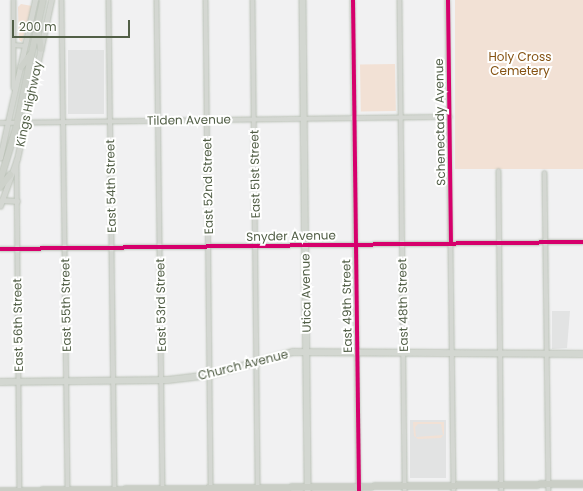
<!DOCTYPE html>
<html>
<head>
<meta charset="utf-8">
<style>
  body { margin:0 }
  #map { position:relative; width:583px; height:491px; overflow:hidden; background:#f1f1f2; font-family:Poppins,sans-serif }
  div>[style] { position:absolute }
  .education>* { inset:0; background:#e2e3e3; transform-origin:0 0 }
  .green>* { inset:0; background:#f2e1d5; transform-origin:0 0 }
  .roads { filter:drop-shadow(0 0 1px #bac1b6) drop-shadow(0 0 1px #bac1b6) }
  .minor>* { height:3.5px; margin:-1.75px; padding:0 1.75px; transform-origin:1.75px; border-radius:1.75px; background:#d4d7d2 }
  .tertiary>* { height:4.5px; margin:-2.25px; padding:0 2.25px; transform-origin:2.25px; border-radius:2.25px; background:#d4d7d2 }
  .secondary>* { height:5.5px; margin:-2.75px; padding:0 2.75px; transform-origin:2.75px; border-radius:2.75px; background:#d3d7d1 }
  .primary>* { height:6px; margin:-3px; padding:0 3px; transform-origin:3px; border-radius:3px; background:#ced2cb }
  .trunk>* { height:6px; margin:-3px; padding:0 3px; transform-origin:3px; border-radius:3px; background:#cacec6 }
  .cycleway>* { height:4px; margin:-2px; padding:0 2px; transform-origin:2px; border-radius:2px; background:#d6006c }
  span { translate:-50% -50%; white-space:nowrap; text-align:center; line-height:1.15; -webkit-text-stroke:4px #fff; paint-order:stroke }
  .park-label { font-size:12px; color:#855212 }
  .street-label { font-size:12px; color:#525f47 }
  .scale { position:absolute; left:12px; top:20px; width:118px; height:18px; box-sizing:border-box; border:2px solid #525f47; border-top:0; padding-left:5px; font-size:12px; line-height:14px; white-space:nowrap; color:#525f47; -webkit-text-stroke:3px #fff; paint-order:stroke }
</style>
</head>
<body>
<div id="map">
  <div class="education">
    <i style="left:68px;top:50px;width:36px;height:64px"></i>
    <i style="clip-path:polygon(552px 311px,570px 311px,567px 348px,552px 349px)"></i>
    <i style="left:410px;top:420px;width:36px;height:58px"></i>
  </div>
  <div class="green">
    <i style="left:455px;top:0;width:128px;height:169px"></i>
    <i style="clip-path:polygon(21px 4px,32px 6px,22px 42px,19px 40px,18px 7px)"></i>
    <i style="left:395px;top:64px;width:47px;height:35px;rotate:89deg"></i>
    <i style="clip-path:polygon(evenodd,444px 422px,444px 434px,441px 438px,418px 439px,414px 436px,413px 422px,444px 422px,418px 424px,441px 424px,443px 435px,416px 437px,415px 427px,418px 424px)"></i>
  </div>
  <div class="roads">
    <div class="minor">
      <i style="left:14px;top:0;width:88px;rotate:90deg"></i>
      <i style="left:62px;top:0;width:491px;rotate:89.3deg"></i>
      <i style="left:109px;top:0;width:490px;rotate:89.3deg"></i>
      <i style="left:157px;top:0;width:491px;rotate:89.3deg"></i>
      <i style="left:206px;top:0;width:490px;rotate:89.4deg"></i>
      <i style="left:253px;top:0;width:491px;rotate:89.4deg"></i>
      <i style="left:353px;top:0;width:491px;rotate:89.3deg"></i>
      <i style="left:400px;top:0;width:491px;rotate:89.4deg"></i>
      <i style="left:448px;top:0;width:491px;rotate:89.3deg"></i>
      <i style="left:14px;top:45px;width:11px;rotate:5deg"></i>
      <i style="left:0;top:123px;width:450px;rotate:-0.8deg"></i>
      <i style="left:17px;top:160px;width:331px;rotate:89.5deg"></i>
      <i style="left:499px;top:171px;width:320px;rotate:89.5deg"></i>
      <i style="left:545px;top:173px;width:318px;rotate:89.3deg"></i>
      <i style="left:0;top:249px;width:583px;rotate:-0.69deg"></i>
    </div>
    <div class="tertiary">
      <i style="left:0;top:158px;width:162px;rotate:-77.5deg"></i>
      <i style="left:2px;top:200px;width:15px;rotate:4deg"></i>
      <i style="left:0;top:206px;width:50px;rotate:-70.1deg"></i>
      <i style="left:17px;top:159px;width:163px;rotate:-77.9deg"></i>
    </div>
    <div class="secondary">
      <i style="left:303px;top:0;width:491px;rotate:89.4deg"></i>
      <i style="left:0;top:382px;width:168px;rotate:-0.7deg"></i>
      <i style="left:168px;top:380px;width:42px;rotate:-6.8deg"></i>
      <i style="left:210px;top:375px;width:86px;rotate:-15.5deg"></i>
      <i style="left:293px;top:352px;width:290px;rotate:0.4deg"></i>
    </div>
    <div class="primary">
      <i style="left:38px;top:30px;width:19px;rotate:81deg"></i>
      <i style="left:21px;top:67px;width:15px;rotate:-53deg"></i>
      <i style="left:0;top:181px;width:55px;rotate:-73.2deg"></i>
      <i style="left:16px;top:128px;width:131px;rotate:-78.1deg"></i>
      <i style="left:0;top:187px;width:16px;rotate:-50deg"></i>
    </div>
    <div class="trunk">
      <i style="left:0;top:491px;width:583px;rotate:-0.69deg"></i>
    </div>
  </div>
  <div class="cycleway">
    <i style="left:353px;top:0;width:491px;rotate:89.3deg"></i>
    <i style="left:448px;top:0;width:244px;rotate:89.3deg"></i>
    <i style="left:0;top:249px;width:583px;rotate:-0.69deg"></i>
  </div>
  <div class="park-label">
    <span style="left:520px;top:64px">Holy Cross<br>Cemetery</span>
  </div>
  <div class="street-label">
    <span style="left:29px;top:104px;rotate:-78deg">Kings Highway</span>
    <span style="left:189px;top:120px;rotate:-1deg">Tilden Avenue</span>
    <span style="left:440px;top:122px;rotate:-91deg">Schenectady Avenue</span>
    <span style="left:255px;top:174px;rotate:-91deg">East 51st Street</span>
    <span style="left:111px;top:186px;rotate:-91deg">East 54th Street</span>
    <span style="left:208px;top:186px;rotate:-91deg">East 52nd Street</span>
    <span style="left:291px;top:236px;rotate:-1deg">Snyder Avenue</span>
    <span style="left:306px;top:293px;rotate:-91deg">Utica Avenue</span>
    <span style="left:66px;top:305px;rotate:-91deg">East 55th Street</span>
    <span style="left:161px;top:305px;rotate:-91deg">East 53rd Street</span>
    <span style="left:403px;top:305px;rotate:-91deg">East 48th Street</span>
    <span style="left:347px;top:306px;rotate:-91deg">East 49th Street</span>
    <span style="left:18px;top:325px;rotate:-91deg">East 56th Street</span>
    <span style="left:243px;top:365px;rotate:-14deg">Church Avenue</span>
  </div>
  <div class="scale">200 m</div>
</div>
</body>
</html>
